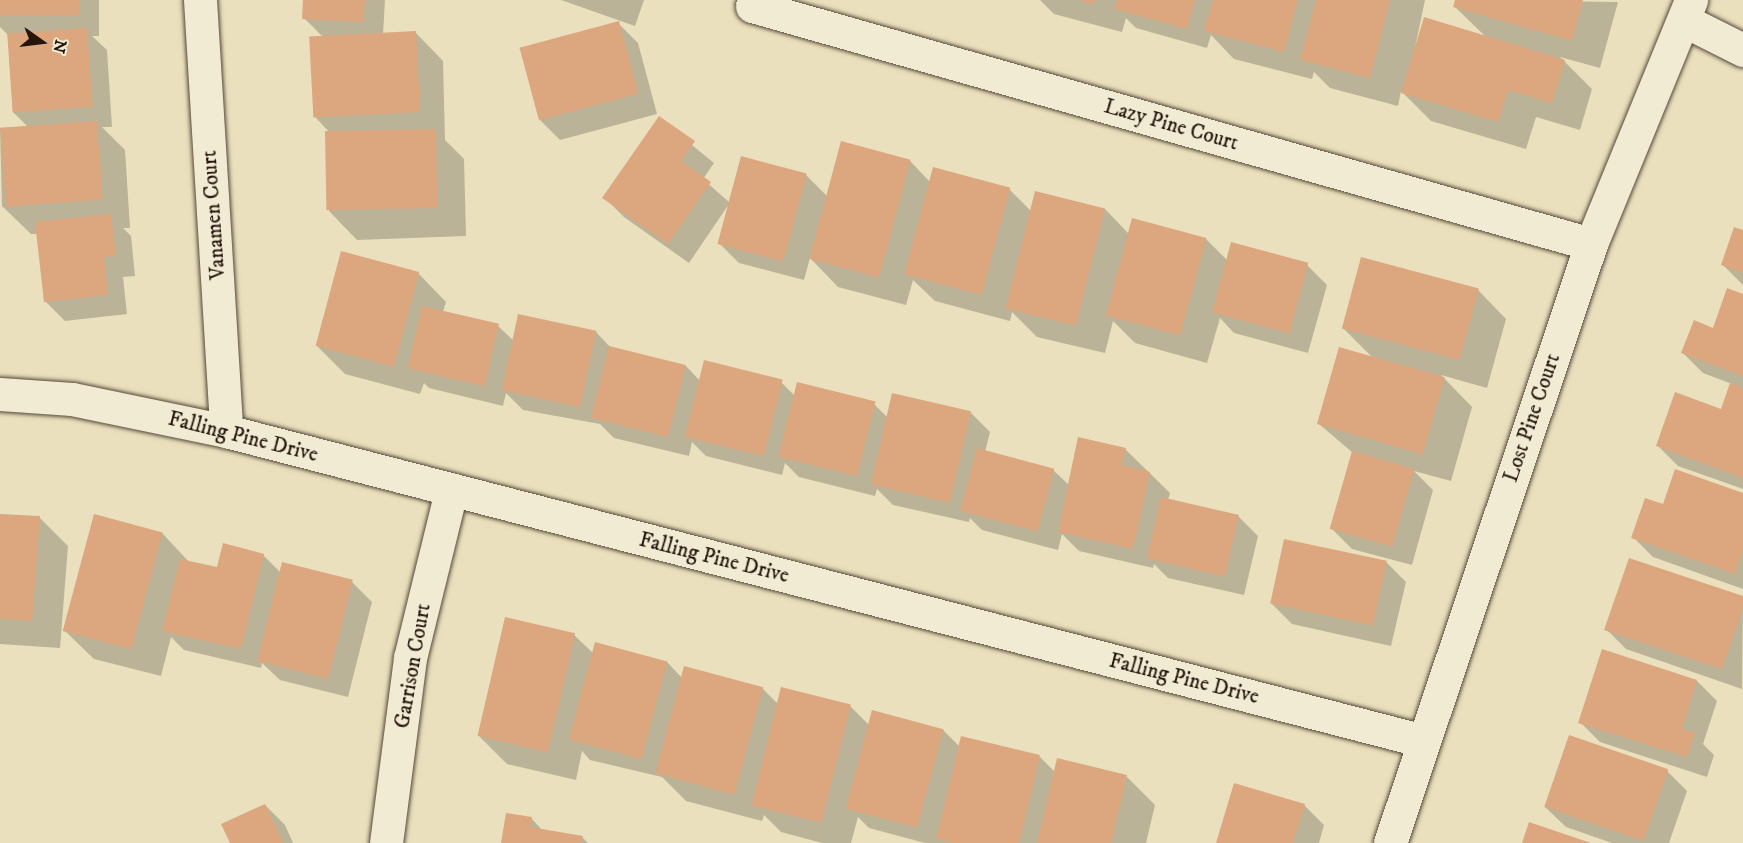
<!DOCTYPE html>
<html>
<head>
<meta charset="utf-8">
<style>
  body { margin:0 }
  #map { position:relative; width:1743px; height:843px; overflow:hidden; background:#eae0bd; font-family:"IM FELL DW Pica",serif }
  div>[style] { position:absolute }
  .shadow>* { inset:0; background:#0003 }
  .building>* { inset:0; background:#dca67f; transform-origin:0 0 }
  .roads { filter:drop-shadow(0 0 2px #564838) drop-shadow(0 0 2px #564838) }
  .minor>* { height:33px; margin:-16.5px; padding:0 16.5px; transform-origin:16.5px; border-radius:16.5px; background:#f1ebd4 }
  span { translate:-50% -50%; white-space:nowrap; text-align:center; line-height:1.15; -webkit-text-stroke:4.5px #f1ebd4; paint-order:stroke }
  .street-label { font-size:21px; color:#25150b }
  .north { position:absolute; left:12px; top:12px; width:60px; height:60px; -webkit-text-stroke:4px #f1ebd4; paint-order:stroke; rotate:104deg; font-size:16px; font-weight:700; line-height:24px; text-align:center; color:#25150b }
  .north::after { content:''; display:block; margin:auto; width:21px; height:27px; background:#25150b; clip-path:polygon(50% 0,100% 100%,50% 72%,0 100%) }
</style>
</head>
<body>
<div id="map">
  <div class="shadow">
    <i style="clip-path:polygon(0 0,99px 0,99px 36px,92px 36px,107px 50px,112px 127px,102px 127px,125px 150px,130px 228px,123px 228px,131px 236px,135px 276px,123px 277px,127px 314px,65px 321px,45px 301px,38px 234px,31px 234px,2px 206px,0 128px,28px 127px,13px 112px,8px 35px,0 27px)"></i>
    <i style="clip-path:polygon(305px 0,385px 0,383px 34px,415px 32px,443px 61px,445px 140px,464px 159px,466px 236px,357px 240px,329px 211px,332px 135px,316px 118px,324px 38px,304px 18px)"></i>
    <i style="clip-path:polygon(561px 0,644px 0,635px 26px)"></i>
    <i style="clip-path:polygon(1040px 0,1425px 0,1411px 67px,1486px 37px,1455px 7px,1457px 0,1618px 2px,1600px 68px,1560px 57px,1592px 89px,1580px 130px,1536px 117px,1526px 149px,1431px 121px,1401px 91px,1398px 106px,1330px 88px,1314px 72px,1312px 79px,1234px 59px,1211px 35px,1207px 48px,1136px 28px,1126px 18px,1122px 32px,1054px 14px)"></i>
    <i style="clip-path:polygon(618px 23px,638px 43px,657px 114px,560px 140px,540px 120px)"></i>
    <i style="clip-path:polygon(659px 118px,714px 163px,703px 179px,730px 203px,806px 175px,827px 196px,910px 161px,930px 182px,1009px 189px,1032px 212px,1105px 209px,1129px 234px,1133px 219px,1206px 239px,1228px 261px,1307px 265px,1327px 285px,1308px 353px,1234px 333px,1220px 318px,1207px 363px,1135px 343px,1113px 321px,1105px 353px,1037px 337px,1012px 312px,1010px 321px,935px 301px,913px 280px,906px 305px,838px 287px,810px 258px,804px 280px,739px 263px,719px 243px,729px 204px,689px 263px,624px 217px,604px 197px)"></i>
    <i style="clip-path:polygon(1743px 231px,1743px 285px,1723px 265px)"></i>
    <i style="clip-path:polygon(418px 273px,446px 302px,443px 312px,498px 326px,514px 341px,596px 332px,611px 348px,686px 366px,700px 381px,781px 382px,795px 396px,874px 404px,888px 418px,970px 412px,990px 432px,985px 452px,1053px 470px,1069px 485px,1125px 449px,1170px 493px,1168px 500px,1238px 516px,1258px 536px,1244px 595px,1168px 578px,1154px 564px,1153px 568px,1079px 551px,1062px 534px,1058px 550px,982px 530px,970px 518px,969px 522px,893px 505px,877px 489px,875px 496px,799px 477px,785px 463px,782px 475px,706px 456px,692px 442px,689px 456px,614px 438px,600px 424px,523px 410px,506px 393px,503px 406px,429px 388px,424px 383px,420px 394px,345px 374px,317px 346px)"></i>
    <i style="clip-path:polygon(1478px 290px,1506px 319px,1487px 388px,1441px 375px,1472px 407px,1451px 481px,1414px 471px,1433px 490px,1412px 565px,1352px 549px,1332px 529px,1353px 453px,1319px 424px,1374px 359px,1343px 328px)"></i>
    <i style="clip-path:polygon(1743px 295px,1743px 489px,1678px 466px,1658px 446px,1722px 411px,1732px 384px,1703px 373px,1683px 353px,1714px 330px)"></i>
    <i style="clip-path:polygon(1743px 495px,1743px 589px,1653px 557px,1633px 537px,1664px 506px)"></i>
    <i style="clip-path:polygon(0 515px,40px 518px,68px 546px,60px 648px,0 644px)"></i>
    <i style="clip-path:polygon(162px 533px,190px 563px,218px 569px,263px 555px,281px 573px,352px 582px,372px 602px,348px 697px,280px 680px,262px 663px,261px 668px,184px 650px,171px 637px,161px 676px,94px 659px,65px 631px)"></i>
    <i style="clip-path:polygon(1386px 562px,1406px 582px,1391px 646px,1292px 624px,1272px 604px)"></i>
    <i style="clip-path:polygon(1743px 598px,1742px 689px,1626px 649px,1606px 629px)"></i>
    <i style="clip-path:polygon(574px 635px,593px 653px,667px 662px,682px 678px,762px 688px,778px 704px,850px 706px,869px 725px,943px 730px,960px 747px,1040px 757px,1056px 773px,1059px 760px,1127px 777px,1155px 805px,1146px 843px,925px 843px,869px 828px,858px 817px,851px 843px,822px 843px,781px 832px,764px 815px,762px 821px,686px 801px,662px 777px,590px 760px,582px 751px,576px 780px,507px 764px,479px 736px)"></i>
    <i style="clip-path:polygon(1603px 651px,1697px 681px,1717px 701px,1703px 744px,1714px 755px,1707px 777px,1600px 742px,1580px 722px)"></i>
    <i style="clip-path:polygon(1667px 771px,1687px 791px,1669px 843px,1612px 843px,1566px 827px,1545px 807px)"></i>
    <i style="clip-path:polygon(265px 805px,285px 825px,293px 843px,232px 843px)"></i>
    <i style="clip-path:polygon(1304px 805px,1324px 825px,1319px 843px,1218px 843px)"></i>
    <i style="clip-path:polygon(531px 818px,543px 831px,582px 837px,588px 843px,503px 843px)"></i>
  </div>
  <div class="building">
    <i style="left:0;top:0;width:79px;height:15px"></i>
    <i style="clip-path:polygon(303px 0,365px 0,363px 22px,302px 19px)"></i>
    <i style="clip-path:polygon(1079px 0,1095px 0,1094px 5px)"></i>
    <i style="clip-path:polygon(1117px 0,1195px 0,1187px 29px,1114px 9px)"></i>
    <i style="clip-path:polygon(1213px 0,1298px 0,1284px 52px,1204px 31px)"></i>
    <i style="clip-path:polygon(1316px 0,1390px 0,1370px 78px,1300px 60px)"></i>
    <i style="clip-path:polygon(1455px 0,1583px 0,1572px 41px,1453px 7px)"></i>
    <i style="clip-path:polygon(1424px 17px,1565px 60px,1552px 103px,1508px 90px,1498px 122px,1401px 93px)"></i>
    <i style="left:619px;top:21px;width:75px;height:103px;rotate:75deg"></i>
    <i style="left:87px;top:28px;width:79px;height:80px;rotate:86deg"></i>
    <i style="left:416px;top:31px;width:81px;height:107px;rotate:87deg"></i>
    <i style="clip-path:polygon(659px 116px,695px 141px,681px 161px,711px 182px,668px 244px,602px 198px)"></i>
    <i style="left:97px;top:121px;width:79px;height:97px;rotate:86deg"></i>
    <i style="left:436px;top:129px;width:79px;height:111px;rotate:89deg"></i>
    <i style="left:841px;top:141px;width:72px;height:122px;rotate:15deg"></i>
    <i style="left:741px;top:156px;width:68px;height:91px;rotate:15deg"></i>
    <i style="left:933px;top:167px;width:80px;height:111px;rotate:15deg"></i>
    <i style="left:1035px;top:191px;width:72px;height:121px;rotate:14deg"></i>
    <i style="clip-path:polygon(111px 214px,116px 256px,104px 257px,108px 295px,44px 302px,35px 222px)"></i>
    <i style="left:1132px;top:218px;width:77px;height:101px;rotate:15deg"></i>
    <i style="clip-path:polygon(1734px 227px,1743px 230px,1743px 273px,1721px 265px)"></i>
    <i style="left:1231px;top:242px;width:80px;height:73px;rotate:15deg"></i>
    <i style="left:341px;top:251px;width:81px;height:98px;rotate:15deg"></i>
    <i style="left:1361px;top:257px;width:122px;height:74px;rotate:15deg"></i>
    <i style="clip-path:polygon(1727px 288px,1743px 294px,1743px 376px,1681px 353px,1694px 320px,1713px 328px)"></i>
    <i style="left:422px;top:306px;width:79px;height:64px;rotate:13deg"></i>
    <i style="left:518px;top:314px;width:80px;height:78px;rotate:12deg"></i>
    <i style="left:609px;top:346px;width:79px;height:74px;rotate:14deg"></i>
    <i style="left:1339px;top:347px;width:110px;height:80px;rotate:16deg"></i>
    <i style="left:704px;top:360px;width:81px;height:79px;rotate:14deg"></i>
    <i style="left:797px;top:382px;width:81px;height:77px;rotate:14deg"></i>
    <i style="clip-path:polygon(1730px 383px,1743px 388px,1743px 478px,1656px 446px,1675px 392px,1721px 409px)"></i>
    <i style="left:892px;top:393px;width:81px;height:94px;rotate:13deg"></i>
    <i style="clip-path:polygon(1078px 437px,1126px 448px,1121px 465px,1150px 472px,1133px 549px,1058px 532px)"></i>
    <i style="left:977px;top:448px;width:80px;height:65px;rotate:15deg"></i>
    <i style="left:1352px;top:451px;width:65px;height:81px;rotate:16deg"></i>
    <i style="clip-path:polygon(1675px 469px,1743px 493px,1743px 550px,1735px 574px,1631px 538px,1645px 498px,1663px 504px)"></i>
    <i style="left:1161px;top:497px;width:80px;height:63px;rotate:13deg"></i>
    <i style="clip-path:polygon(0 514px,40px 516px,32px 621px,0 619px)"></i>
    <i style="left:94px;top:514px;width:71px;height:121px;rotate:15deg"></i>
    <i style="left:1284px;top:539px;width:105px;height:66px;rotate:12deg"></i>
    <i style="clip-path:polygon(223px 543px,264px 554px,241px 649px,162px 631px,180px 559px,217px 567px)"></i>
    <i style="clip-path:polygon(1629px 558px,1743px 596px,1743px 608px,1722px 669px,1604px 630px)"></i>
    <i style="left:282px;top:562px;width:73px;height:102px;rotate:14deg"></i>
    <i style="left:505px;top:617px;width:72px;height:122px;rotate:13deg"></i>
    <i style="left:595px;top:642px;width:75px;height:101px;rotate:15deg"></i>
    <i style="clip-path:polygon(1602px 649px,1697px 680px,1682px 729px,1695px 733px,1687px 757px,1578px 723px)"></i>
    <i style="left:684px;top:666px;width:82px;height:111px;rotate:15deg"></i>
    <i style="left:781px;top:687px;width:72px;height:122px;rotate:14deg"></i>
    <i style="left:872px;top:710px;width:74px;height:102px;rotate:15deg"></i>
    <i style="left:1569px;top:735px;width:105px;height:76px;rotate:19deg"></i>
    <i style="clip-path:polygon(961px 736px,1040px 755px,1019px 843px,953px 843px,936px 839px)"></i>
    <i style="clip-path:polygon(1057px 758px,1127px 775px,1111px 843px,1037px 843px)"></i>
    <i style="clip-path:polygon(1234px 783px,1305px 804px,1293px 843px,1216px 843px)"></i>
    <i style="clip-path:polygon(265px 804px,283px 843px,230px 843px,221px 824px)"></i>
    <i style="clip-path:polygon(506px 813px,532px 817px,530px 827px,583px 836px,581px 843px,501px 843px)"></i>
    <i style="clip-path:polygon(1529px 822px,1591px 843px,1522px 843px)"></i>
  </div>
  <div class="roads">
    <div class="minor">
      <i style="left:200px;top:0;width:432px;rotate:86.5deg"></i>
      <i style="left:752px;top:6px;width:872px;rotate:15.84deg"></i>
      <i style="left:1685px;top:21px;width:65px;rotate:26.6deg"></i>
      <i style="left:0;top:394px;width:72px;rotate:4deg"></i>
      <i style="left:72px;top:399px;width:157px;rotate:11.7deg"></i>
      <i style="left:226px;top:431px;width:1237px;rotate:14.51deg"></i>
      <i style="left:386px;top:843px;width:187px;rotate:-82.6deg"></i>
      <i style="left:410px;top:658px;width:172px;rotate:-76.2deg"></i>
      <i style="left:1390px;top:843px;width:632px;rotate:-71.45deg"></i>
      <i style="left:1591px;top:244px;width:264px;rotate:-67.7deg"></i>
    </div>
  </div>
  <div class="street-label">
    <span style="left:1171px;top:125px;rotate:16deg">Lazy Pine Court</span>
    <span style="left:214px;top:215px;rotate:-94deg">Vanamen Court</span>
    <span style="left:1532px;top:418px;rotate:-71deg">Lost Pine Court</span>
    <span style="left:243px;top:437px;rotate:14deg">Falling Pine Drive</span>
    <span style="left:714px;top:558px;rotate:14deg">Falling Pine Drive</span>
    <span style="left:413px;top:666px;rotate:-80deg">Garrison Court</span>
    <span style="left:1184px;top:679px;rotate:14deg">Falling Pine Drive</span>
  </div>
  <div class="north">N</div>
</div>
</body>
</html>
